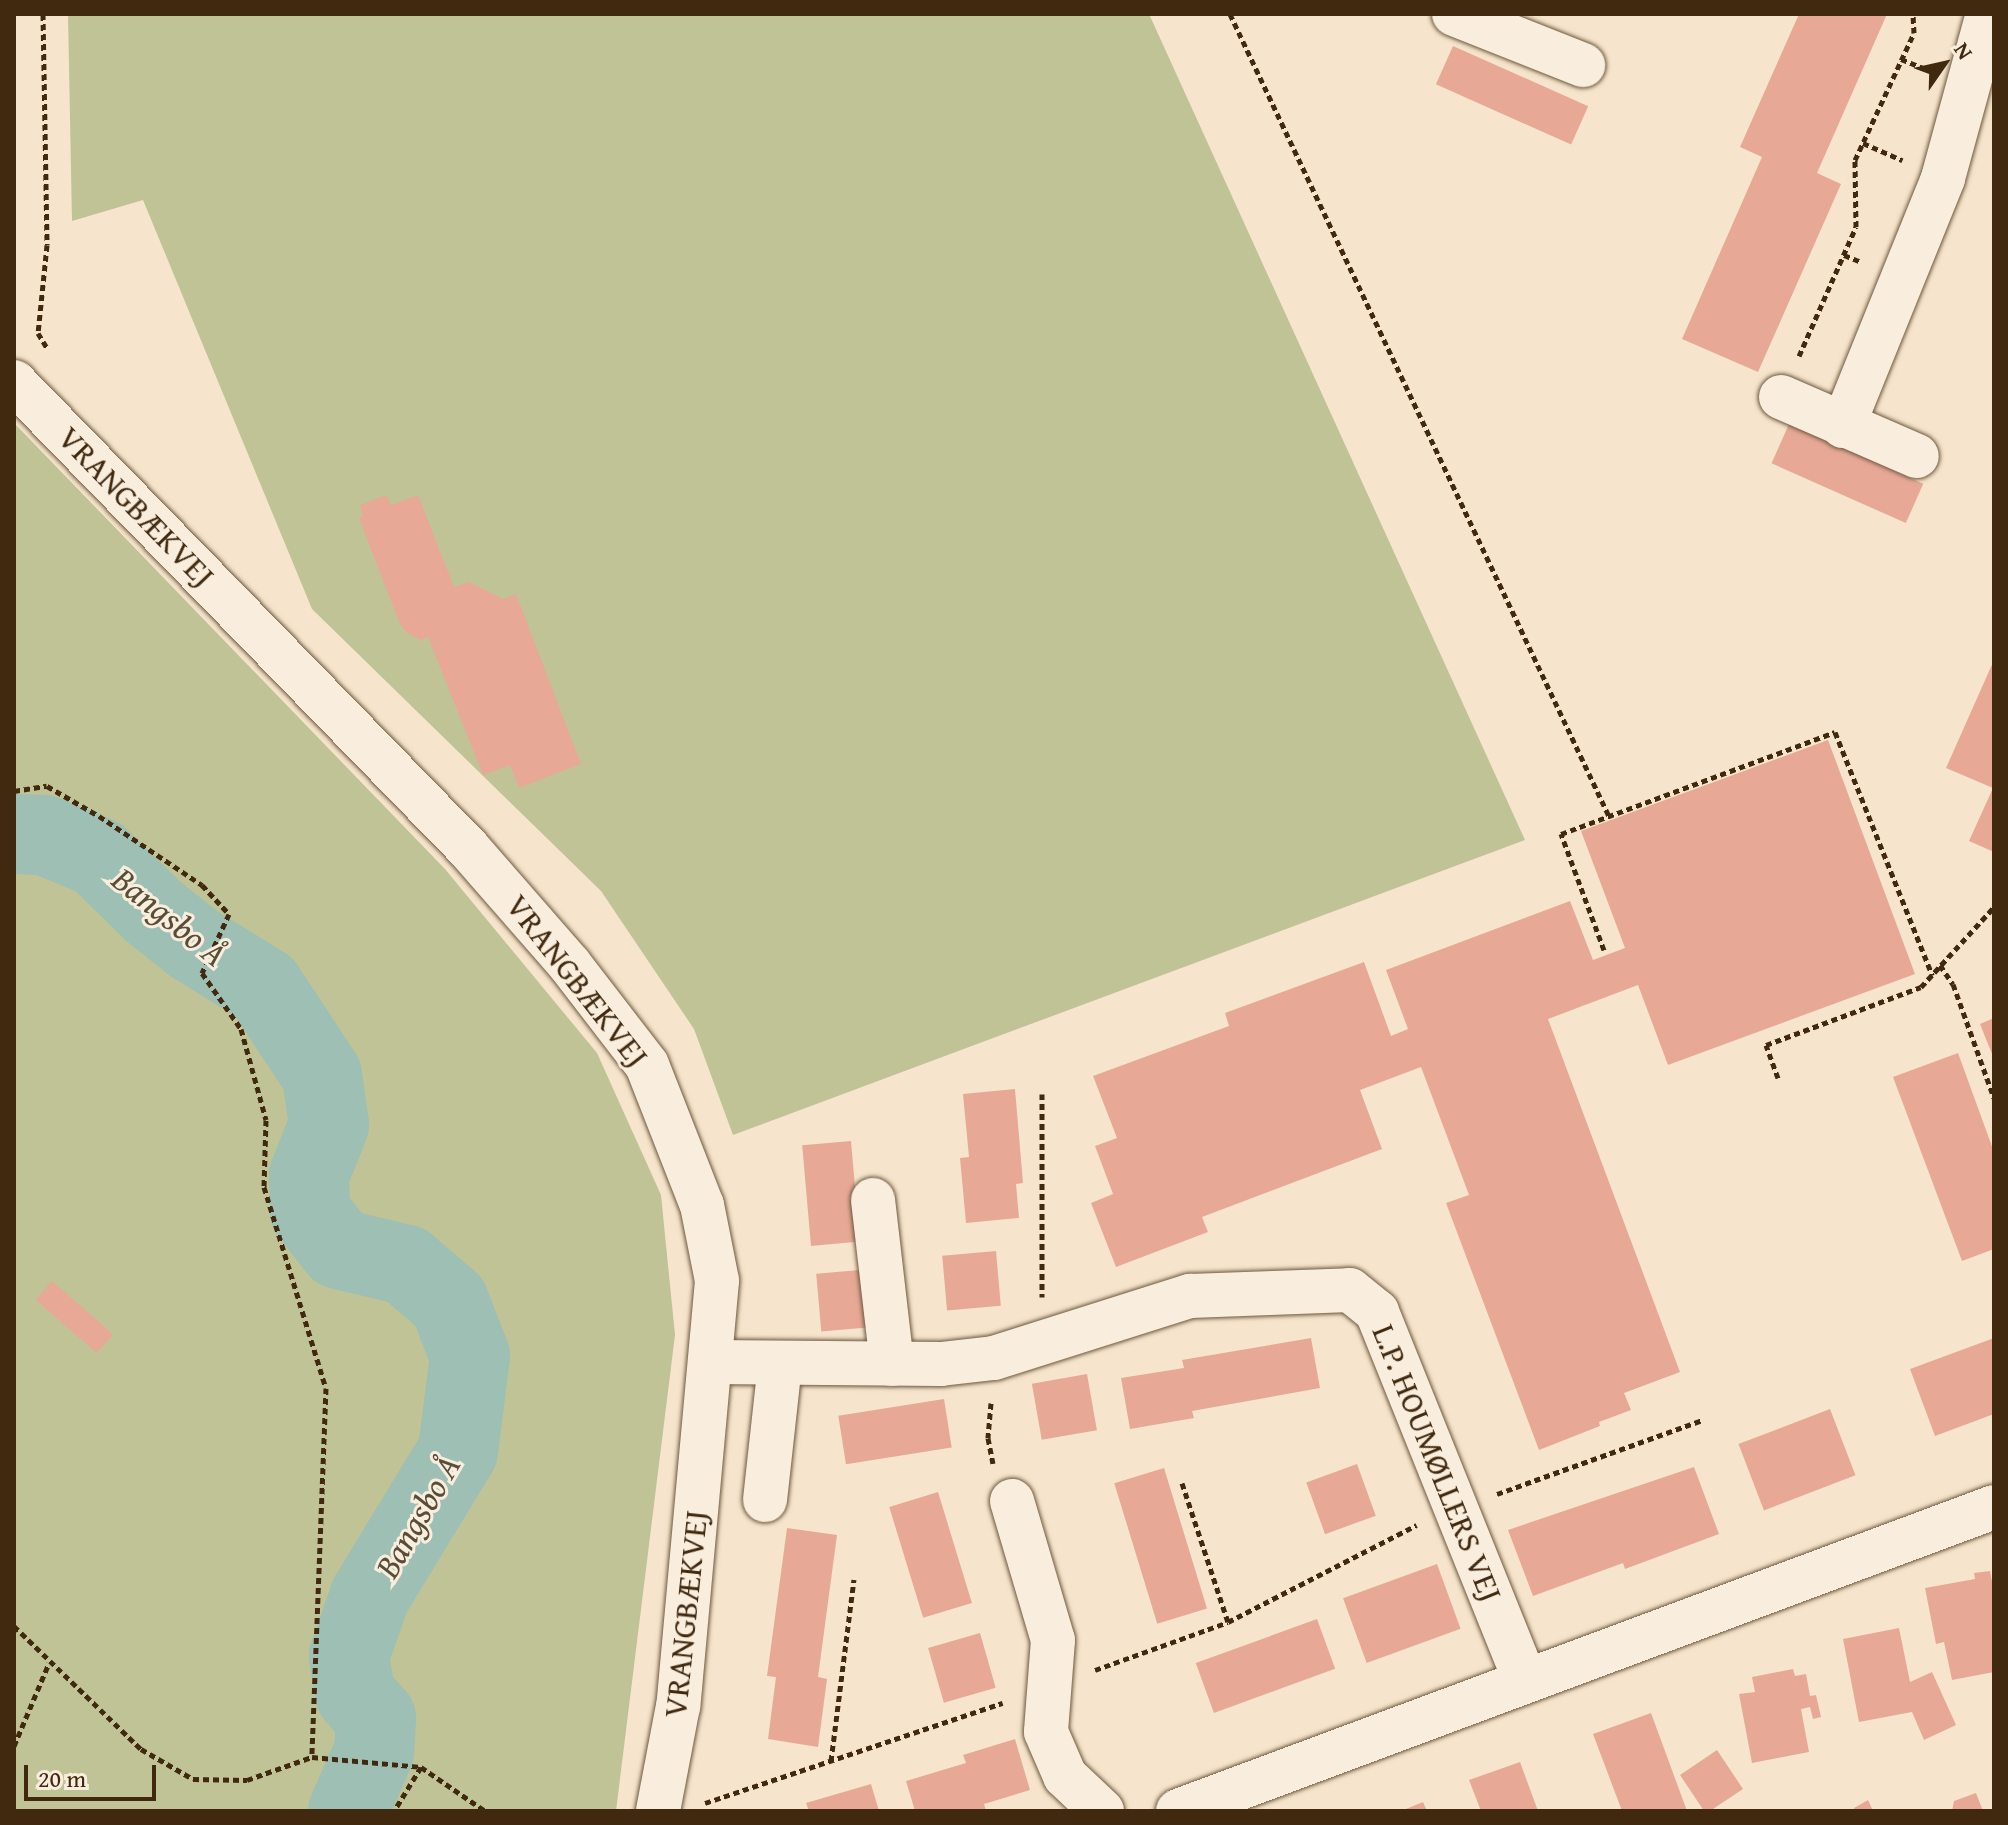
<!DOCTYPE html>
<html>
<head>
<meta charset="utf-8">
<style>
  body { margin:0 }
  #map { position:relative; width:2008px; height:1825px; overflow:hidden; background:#f6e5cc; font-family:"Gentium Book Plus",serif }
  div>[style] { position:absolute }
  .green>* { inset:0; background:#bfc396 }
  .river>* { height:80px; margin:-40px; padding:0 40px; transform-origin:40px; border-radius:40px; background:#9dbfb4 }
  .building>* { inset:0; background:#e7a996; transform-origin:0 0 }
  .path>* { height:5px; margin-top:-2.5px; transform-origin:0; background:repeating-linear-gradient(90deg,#41290f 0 6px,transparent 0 10px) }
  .roads { filter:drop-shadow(0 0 2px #6e583e) drop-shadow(0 0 2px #6e583e) }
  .minor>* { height:44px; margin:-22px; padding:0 22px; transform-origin:22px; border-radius:22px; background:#f9eede }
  span { translate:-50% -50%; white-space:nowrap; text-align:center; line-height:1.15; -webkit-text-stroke:6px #f9eede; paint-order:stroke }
  .street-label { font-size:32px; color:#41290f }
  .water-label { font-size:34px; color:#584e38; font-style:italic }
  .frame { position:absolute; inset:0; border:16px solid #41290f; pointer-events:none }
  .north { position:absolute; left:1904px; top:24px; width:80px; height:80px; -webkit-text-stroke:6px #f9eede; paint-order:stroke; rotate:56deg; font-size:22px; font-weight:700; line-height:32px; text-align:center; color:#41290f }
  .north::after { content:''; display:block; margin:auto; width:28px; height:36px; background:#41290f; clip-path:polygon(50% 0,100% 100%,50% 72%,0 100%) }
  .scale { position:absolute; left:24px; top:1765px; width:132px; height:36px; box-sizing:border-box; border:4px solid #41290f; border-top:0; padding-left:10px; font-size:24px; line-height:28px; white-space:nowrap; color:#41290f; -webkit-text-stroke:6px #f9eede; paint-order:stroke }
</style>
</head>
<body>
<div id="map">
  <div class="green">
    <i style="clip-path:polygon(68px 14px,1149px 14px,1525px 840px,733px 1135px,694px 1029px,601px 891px,312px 609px,143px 200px,72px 221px)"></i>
    <i style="clip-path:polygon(14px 423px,445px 869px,597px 1053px,661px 1195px,675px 1335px,616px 1811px,14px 1811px)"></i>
  </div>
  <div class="river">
    <i style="left:14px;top:834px;width:30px;rotate:2deg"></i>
    <i style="left:44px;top:835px;width:58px;rotate:22.2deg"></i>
    <i style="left:98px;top:857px;width:77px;rotate:44.5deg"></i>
    <i style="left:153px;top:911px;width:51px;rotate:38.7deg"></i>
    <i style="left:193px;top:943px;width:84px;rotate:31.8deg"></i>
    <i style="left:264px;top:987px;width:105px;rotate:56.6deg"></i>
    <i style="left:322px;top:1075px;width:50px;rotate:82deg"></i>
    <i style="left:329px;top:1125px;width:54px;rotate:111.8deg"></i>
    <i style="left:309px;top:1175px;width:37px;rotate:88deg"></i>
    <i style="left:310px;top:1212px;width:47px;rotate:51.9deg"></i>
    <i style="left:339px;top:1249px;width:69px;rotate:13.4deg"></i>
    <i style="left:406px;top:1265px;width:57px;rotate:40.7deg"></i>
    <i style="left:449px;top:1302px;width:58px;rotate:68.7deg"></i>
    <i style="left:470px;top:1356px;width:96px;rotate:97.2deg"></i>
    <i style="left:458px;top:1451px;width:170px;rotate:121.3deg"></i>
    <i style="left:370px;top:1596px;width:64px;rotate:109.3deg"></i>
    <i style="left:349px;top:1656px;width:38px;rotate:81deg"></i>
    <i style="left:355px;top:1694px;width:32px;rotate:49deg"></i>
    <i style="left:376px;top:1718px;width:34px;rotate:93deg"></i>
    <i style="left:374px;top:1752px;width:64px;rotate:113.8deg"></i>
  </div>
  <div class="building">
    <i style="clip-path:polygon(1799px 14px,1887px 14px,1817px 173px,1841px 184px,1758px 372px,1682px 339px,1762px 157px,1740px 147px)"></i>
    <i style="left:1453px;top:46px;width:148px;height:42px;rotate:24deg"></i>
    <i style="left:1789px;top:424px;width:147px;height:43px;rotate:24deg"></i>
    <i style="clip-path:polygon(386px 495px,391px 505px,418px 495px,454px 587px,469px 582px,503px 599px,516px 594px,581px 764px,519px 788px,510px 765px,483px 775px,428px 637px,421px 640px,407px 633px,400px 624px,359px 518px,363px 516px,360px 505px)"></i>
    <i style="clip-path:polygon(1994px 660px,1994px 852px,1969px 841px,1993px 788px,1946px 768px)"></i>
    <i style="clip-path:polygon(1828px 740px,1915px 974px,1668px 1065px,1638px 985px,1548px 1019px,1680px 1372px,1624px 1393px,1631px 1410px,1599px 1422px,1600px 1426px,1539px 1450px,1446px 1203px,1469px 1195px,1421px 1067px,1360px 1090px,1382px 1149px,1202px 1217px,1208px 1232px,1116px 1267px,1091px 1203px,1113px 1194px,1095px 1146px,1117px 1138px,1093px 1076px,1229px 1026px,1225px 1013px,1364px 962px,1391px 1036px,1408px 1029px,1386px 970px,1570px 901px,1593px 960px,1625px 948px,1581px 831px)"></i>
    <i style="clip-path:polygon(1994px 1018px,1994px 1059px,1980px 1024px)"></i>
    <i style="clip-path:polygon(1958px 1053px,1994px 1152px,1994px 1249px,1962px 1261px,1893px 1077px)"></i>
    <i style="clip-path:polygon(1015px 1089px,1023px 1183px,1016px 1184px,1019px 1218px,966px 1223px,960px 1158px,969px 1157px,963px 1094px)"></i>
    <i style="left:851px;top:1141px;width:101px;height:49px;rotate:85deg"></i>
    <i style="left:996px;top:1251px;width:55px;height:54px;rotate:85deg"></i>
    <i style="left:871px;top:1269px;width:58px;height:55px;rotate:85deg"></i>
    <i style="left:52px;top:1281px;width:81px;height:25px;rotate:41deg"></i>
    <i style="clip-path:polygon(1311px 1338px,1320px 1388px,1192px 1411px,1194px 1418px,1130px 1429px,1121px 1378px,1184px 1368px,1182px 1360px)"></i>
    <i style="clip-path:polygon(1994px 1338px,1994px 1414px,1935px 1436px,1910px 1369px)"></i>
    <i style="left:1087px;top:1374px;width:57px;height:56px;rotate:80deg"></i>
    <i style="left:944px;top:1399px;width:49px;height:107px;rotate:81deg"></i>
    <i style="left:1830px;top:1409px;width:71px;height:98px;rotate:69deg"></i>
    <i style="left:1357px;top:1464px;width:55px;height:54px;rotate:70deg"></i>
    <i style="clip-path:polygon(1694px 1467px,1719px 1534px,1625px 1569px,1623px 1563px,1533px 1596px,1508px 1530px)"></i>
    <i style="left:1164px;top:1468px;width:147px;height:52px;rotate:73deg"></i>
    <i style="left:938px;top:1492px;width:116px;height:51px;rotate:73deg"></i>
    <i style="clip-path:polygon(787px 1528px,837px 1535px,818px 1677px,827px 1679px,818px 1747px,768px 1739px,776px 1677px,767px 1676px)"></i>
    <i style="left:1437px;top:1564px;width:69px;height:100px;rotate:70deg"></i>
    <i style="clip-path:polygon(1990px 1571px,1994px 1592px,1994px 1672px,1952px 1680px,1944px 1642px,1936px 1644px,1925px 1588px,1975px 1579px,1974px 1573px)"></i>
    <i style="left:1317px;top:1619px;width:53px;height:129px;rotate:70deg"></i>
    <i style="clip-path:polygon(1899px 1628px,1910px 1682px,1932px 1672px,1956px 1725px,1924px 1740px,1912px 1712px,1859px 1722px,1843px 1639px)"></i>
    <i style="left:980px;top:1633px;width:57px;height:54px;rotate:74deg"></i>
    <i style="clip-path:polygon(1793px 1669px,1795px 1676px,1806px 1674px,1810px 1696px,1816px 1695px,1821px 1717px,1813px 1719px,1810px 1707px,1801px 1709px,1809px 1752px,1752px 1763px,1739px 1694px,1755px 1692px,1752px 1677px)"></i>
    <i style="clip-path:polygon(1651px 1713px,1687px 1811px,1622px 1811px,1593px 1734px)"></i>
    <i style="clip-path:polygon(1015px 1739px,1030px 1790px,984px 1804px,986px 1811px,915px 1811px,906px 1781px,966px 1763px,963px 1755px)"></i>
    <i style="clip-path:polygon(1717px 1750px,1743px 1789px,1710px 1811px,1704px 1811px,1680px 1775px)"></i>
    <i style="clip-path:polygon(1520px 1762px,1538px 1811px,1481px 1811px,1469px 1780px)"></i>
    <i style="clip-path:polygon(871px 1784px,879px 1811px,809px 1811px,806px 1803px)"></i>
    <i style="clip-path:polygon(1976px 1793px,1983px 1811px,1952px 1811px,1954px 1801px)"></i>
    <i style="clip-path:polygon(1868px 1800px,1873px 1811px,1855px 1811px,1854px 1808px)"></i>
    <i style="clip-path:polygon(1423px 1802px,1427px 1811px,1401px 1811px)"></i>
  </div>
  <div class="path">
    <i style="left:43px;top:14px;width:231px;rotate:89deg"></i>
    <i style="left:47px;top:245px;width:88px;rotate:95.8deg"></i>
    <i style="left:38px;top:333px;width:17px;rotate:59deg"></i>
    <i style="left:1230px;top:14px;width:887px;rotate:64.71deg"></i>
    <i style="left:1901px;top:59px;width:27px;rotate:22deg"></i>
    <i style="left:1863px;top:143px;width:43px;rotate:23.6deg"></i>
    <i style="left:1844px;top:255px;width:18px;rotate:22deg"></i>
    <i style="left:1799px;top:356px;width:141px;rotate:-66.2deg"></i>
    <i style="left:1856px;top:227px;width:67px;rotate:-90.9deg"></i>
    <i style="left:1855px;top:160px;width:140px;rotate:-65.1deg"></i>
    <i style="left:1914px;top:33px;width:19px;rotate:-93deg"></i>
    <i style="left:14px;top:791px;width:33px;rotate:-9deg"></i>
    <i style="left:47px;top:786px;width:60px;rotate:30deg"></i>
    <i style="left:99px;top:816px;width:124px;rotate:33.8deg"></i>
    <i style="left:202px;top:885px;width:40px;rotate:47deg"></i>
    <i style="left:229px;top:914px;width:65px;rotate:114.6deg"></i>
    <i style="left:202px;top:973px;width:68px;rotate:55.1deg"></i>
    <i style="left:241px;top:1029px;width:94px;rotate:74.6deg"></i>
    <i style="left:266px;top:1120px;width:67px;rotate:91.7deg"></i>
    <i style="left:264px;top:1187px;width:210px;rotate:72.9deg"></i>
    <i style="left:326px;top:1388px;width:369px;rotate:92.2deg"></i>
    <i style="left:1604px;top:950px;width:124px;rotate:-110.3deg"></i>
    <i style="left:1561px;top:834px;width:292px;rotate:-20.4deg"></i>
    <i style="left:1835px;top:732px;width:262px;rotate:68.2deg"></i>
    <i style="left:1940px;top:965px;width:23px;rotate:56deg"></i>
    <i style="left:1953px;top:984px;width:121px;rotate:70.2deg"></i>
    <i style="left:1778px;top:1078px;width:35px;rotate:-110deg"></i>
    <i style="left:1766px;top:1045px;width:165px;rotate:-20.5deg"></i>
    <i style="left:1921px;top:987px;width:108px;rotate:-47.6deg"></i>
    <i style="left:1042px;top:1094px;width:203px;rotate:90deg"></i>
    <i style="left:991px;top:1403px;width:35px;rotate:95deg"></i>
    <i style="left:988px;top:1438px;width:26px;rotate:79deg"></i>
    <i style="left:1182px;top:1483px;width:146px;rotate:71.7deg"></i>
    <i style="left:1497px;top:1494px;width:218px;rotate:-19.8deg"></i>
    <i style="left:14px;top:1626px;width:177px;rotate:44.1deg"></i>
    <i style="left:141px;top:1749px;width:60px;rotate:30deg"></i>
    <i style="left:193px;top:1779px;width:54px;rotate:1.1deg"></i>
    <i style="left:247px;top:1780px;width:69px;rotate:-19.5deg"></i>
    <i style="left:312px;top:1757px;width:109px;rotate:5.2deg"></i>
    <i style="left:421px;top:1767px;width:52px;rotate:121.5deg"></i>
    <i style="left:1095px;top:1670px;width:141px;rotate:-19.8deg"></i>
    <i style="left:1228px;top:1622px;width:212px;rotate:-27.2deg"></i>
    <i style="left:14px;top:1746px;width:90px;rotate:-67.1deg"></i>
    <i style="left:831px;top:1761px;width:183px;rotate:-82.8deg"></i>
    <i style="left:421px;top:1767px;width:78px;rotate:34.5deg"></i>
    <i style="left:705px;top:1803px;width:314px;rotate:-18.6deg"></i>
  </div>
  <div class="roads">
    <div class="minor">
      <i style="left:1454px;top:14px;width:139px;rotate:21.6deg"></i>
      <i style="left:14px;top:382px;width:651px;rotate:45.75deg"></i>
      <i style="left:468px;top:848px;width:155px;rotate:48.9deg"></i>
      <i style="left:570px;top:965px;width:126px;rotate:52.4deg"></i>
      <i style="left:647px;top:1065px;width:150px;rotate:68.6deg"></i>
      <i style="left:702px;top:1205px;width:77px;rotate:78.8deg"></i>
      <i style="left:717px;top:1281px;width:427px;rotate:95.2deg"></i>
      <i style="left:678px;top:1706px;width:107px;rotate:100.8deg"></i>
      <i style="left:1781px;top:397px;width:148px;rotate:23.5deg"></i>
      <i style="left:1843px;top:426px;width:267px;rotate:-68deg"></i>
      <i style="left:1943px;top:178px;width:170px;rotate:-74.7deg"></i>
      <i style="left:873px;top:1200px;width:165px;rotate:83.4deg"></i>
      <i style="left:711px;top:1362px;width:230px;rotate:0.5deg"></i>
      <i style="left:941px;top:1364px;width:53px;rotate:-6.5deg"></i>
      <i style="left:994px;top:1358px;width:206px;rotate:-17.6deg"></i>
      <i style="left:1190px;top:1296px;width:160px;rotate:-2.1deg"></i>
      <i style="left:1350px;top:1290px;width:35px;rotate:39deg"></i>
      <i style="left:1377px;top:1312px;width:397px;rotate:68.1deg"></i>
      <i style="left:765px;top:1500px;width:137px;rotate:-83.7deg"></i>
      <i style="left:1012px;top:1501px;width:145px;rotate:73.6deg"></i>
      <i style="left:1053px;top:1640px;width:92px;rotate:94.4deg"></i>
      <i style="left:1046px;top:1732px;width:48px;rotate:66.6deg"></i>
      <i style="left:1065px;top:1776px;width:51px;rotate:43.4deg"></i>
      <i style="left:1178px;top:1811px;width:871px;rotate:-20.43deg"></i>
    </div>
  </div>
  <div class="street-label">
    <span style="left:136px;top:507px;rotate:46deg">VRANGBÆKVEJ</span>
    <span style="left:577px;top:981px;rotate:52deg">VRANGBÆKVEJ</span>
    <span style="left:1437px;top:1463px;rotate:68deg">L.P. HOUMØLLERS VEJ</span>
    <span style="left:686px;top:1614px;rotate:-84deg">VRANGBÆKVEJ</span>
  </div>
  <div class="water-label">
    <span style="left:170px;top:916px;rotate:39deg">Bangsbo Å</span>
    <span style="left:417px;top:1516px;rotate:-60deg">Bangsbo Å</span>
  </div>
  <div class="frame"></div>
  <div class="north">N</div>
  <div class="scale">20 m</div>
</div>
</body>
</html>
